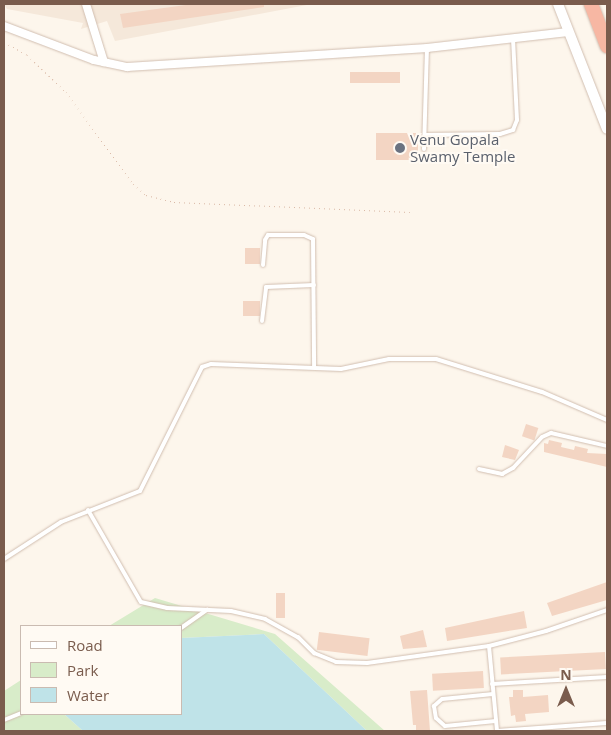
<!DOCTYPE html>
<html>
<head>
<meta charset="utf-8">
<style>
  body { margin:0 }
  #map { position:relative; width:611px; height:735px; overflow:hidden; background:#fdf6ec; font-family:"Open Sans",sans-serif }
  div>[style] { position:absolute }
  .residential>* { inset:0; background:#f5e8da }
  .green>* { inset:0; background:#d8ecc9 }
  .water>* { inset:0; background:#bfe3e8 }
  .building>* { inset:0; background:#f3d5c3; transform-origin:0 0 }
  .path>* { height:1px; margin-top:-0.5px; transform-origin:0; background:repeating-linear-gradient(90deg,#d9b8a5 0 1px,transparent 0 5px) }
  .roads { filter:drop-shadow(0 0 1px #d1beb0) drop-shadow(0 0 1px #d1beb0) }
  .lane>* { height:4px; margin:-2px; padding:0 2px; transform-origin:2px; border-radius:2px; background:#fff }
  .street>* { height:8px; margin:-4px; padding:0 4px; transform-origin:4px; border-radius:4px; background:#fff }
  .secondary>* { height:10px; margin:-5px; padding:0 5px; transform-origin:5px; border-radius:5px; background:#fff }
  .highway>* { height:14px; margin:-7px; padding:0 7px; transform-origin:7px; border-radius:7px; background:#f7b7a3 }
  .dots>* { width:14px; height:14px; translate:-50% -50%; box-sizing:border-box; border:2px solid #fffaf3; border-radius:50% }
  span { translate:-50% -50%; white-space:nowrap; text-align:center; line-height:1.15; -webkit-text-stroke:4px #fffaf3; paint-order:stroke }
  .worship-label { font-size:15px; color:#5b616d }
  .left { translate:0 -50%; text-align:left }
  .frame { position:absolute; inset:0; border:5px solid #7a5c4d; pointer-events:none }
  .legend { position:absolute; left:20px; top:625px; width:162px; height:90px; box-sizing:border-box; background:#fffaf3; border:1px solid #cabbb1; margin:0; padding:6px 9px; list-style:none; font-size:15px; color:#7a5c4d }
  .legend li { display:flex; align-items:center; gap:10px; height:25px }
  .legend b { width:25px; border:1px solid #cabbb1 }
  .north { position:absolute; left:541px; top:665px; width:50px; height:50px; -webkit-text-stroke:4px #fffaf3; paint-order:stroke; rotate:0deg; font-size:14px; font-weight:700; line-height:20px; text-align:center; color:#7a5c4d }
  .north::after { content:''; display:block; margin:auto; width:18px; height:22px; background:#7a5c4d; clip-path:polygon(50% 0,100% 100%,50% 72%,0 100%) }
</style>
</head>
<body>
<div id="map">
  <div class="residential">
    <i style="clip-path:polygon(4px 4px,312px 4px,115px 41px,107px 21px,81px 29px,83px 23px,7px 9px)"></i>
  </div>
  <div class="green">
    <i style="clip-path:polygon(155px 598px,275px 634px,385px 731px,367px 731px,264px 634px,181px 638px,181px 626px,109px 626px)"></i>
    <i style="clip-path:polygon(21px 680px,21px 714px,64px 714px,83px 731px,4px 731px,4px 691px)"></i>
  </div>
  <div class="water">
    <i style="clip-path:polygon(264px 634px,367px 731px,83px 731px,64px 714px,181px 714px,181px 638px)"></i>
  </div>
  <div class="building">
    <i style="clip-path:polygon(193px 4px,264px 4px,264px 7px,123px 28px,120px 14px)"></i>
    <i style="left:350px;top:72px;width:50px;height:11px"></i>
    <i style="left:376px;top:133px;width:42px;height:27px"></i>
    <i style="left:245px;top:248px;width:15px;height:16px"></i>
    <i style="left:243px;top:301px;width:17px;height:15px"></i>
    <i style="left:526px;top:424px;width:13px;height:13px;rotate:18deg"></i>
    <i style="clip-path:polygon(549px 440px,562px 443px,561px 447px,574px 450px,575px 446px,588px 449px,587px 453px,607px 454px,607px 467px,544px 452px,544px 443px,548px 444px)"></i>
    <i style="clip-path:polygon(505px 445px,519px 450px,515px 460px,502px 457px)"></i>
    <i style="clip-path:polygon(607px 582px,607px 600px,552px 616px,547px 603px)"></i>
    <i style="left:276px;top:593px;width:9px;height:25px"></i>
    <i style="clip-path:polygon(524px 611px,527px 628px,447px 641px,445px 628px)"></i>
    <i style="clip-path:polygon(423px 630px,427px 647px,403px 649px,400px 636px)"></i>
    <i style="left:319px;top:632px;width:51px;height:18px;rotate:7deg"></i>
    <i style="left:605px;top:652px;width:17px;height:105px;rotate:87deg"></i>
    <i style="left:483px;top:671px;width:17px;height:51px;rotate:87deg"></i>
    <i style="clip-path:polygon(427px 690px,430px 731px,416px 731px,416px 725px,413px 725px,410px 691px)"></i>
    <i style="clip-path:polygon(513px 690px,523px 690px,523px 697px,548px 695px,549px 712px,525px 714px,526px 721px,516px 722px,515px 715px,511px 716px,509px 697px,513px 697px)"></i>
  </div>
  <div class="path">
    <i style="left:4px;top:42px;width:26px;rotate:29deg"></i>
    <i style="left:27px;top:55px;width:54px;rotate:43.5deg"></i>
    <i style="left:66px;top:92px;width:114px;rotate:53.9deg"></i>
    <i style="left:133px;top:184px;width:17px;rotate:40deg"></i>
    <i style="left:146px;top:195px;width:29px;rotate:14deg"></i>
    <i style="left:174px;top:202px;width:236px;rotate:2.4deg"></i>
  </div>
  <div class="roads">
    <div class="lane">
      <i style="left:425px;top:135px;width:75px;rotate:-0.8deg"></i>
      <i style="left:500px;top:134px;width:14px;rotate:-17deg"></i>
      <i style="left:513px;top:130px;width:11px;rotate:-68deg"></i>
      <i style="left:517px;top:120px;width:81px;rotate:-92.8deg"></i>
      <i style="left:424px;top:149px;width:101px;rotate:-88.3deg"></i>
      <i style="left:263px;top:265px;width:25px;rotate:-85deg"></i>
      <i style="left:265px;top:240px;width:6px;rotate:-59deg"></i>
      <i style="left:268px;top:235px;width:36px"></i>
      <i style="left:304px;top:235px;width:10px;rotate:24deg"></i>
      <i style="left:313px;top:239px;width:127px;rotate:89.5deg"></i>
      <i style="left:262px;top:321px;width:34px;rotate:-83deg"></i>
      <i style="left:266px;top:287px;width:48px;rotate:-2.4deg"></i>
      <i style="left:479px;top:469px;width:24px;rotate:12deg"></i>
      <i style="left:502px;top:474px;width:13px;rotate:-29deg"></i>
      <i style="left:513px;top:468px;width:42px;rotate:-46.9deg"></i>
      <i style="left:542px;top:437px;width:10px;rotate:-24deg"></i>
      <i style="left:551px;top:433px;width:57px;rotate:13.1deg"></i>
      <i style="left:88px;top:510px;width:106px;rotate:60.1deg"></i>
      <i style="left:141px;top:602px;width:27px;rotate:13deg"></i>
      <i style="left:167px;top:608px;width:64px;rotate:2.7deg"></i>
      <i style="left:231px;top:611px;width:35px;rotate:13deg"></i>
      <i style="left:265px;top:619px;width:38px;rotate:29deg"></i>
      <i style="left:298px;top:637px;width:23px;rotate:45deg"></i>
      <i style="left:314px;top:653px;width:24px;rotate:22deg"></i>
      <i style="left:336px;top:662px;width:31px;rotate:2deg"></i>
      <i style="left:367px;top:663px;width:123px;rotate:-7.9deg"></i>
      <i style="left:489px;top:646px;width:59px;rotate:-14.7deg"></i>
      <i style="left:546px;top:631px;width:65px;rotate:-19deg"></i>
      <i style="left:4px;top:559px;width:68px;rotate:-33deg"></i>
      <i style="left:61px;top:522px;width:85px;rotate:-21.4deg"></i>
      <i style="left:140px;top:491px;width:139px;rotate:-63.4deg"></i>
      <i style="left:202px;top:367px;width:9px;rotate:-18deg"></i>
      <i style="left:211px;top:364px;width:130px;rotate:2.2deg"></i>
      <i style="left:341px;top:369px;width:49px;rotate:-11.8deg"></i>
      <i style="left:389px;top:359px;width:47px"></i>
      <i style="left:436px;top:359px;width:111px;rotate:17.3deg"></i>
      <i style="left:542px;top:392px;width:71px;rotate:23.3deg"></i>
      <i style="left:181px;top:628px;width:32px;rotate:-35deg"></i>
      <i style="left:489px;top:646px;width:85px;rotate:84.6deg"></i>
      <i style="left:492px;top:684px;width:115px;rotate:-3.5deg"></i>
      <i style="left:493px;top:694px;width:51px;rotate:174.4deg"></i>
      <i style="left:442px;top:699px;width:11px;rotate:139deg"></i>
      <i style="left:434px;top:706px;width:12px;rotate:81deg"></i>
      <i style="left:436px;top:718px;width:12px;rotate:42deg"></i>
      <i style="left:445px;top:726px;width:51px;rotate:-5.6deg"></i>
      <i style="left:4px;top:720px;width:18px;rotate:-22deg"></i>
      <i style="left:497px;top:731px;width:110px;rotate:-4.2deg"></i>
    </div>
    <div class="street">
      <i style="left:86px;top:4px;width:61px;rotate:72.8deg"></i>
      <i style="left:4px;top:26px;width:96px;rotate:20.7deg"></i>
      <i style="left:94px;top:60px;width:34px;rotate:12deg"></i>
      <i style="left:127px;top:67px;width:301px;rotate:-3.6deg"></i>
      <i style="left:427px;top:48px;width:142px;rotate:-6.5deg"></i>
    </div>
    <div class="secondary">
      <i style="left:558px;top:4px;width:134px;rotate:68.6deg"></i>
    </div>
    <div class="highway">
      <i style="left:591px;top:4px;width:45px;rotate:69.1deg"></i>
    </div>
  </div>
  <div class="dots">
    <i style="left:400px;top:148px;background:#6b7280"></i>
  </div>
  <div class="worship-label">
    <span class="left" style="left:410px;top:148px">Venu Gopala<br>Swamy Temple</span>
  </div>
  <div class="frame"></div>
  <ul class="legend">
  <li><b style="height:6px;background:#fff"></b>Road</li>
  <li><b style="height:14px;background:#d8ecc9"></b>Park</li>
  <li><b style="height:14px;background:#bfe3e8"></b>Water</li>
  </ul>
  <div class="north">N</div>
</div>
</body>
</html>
